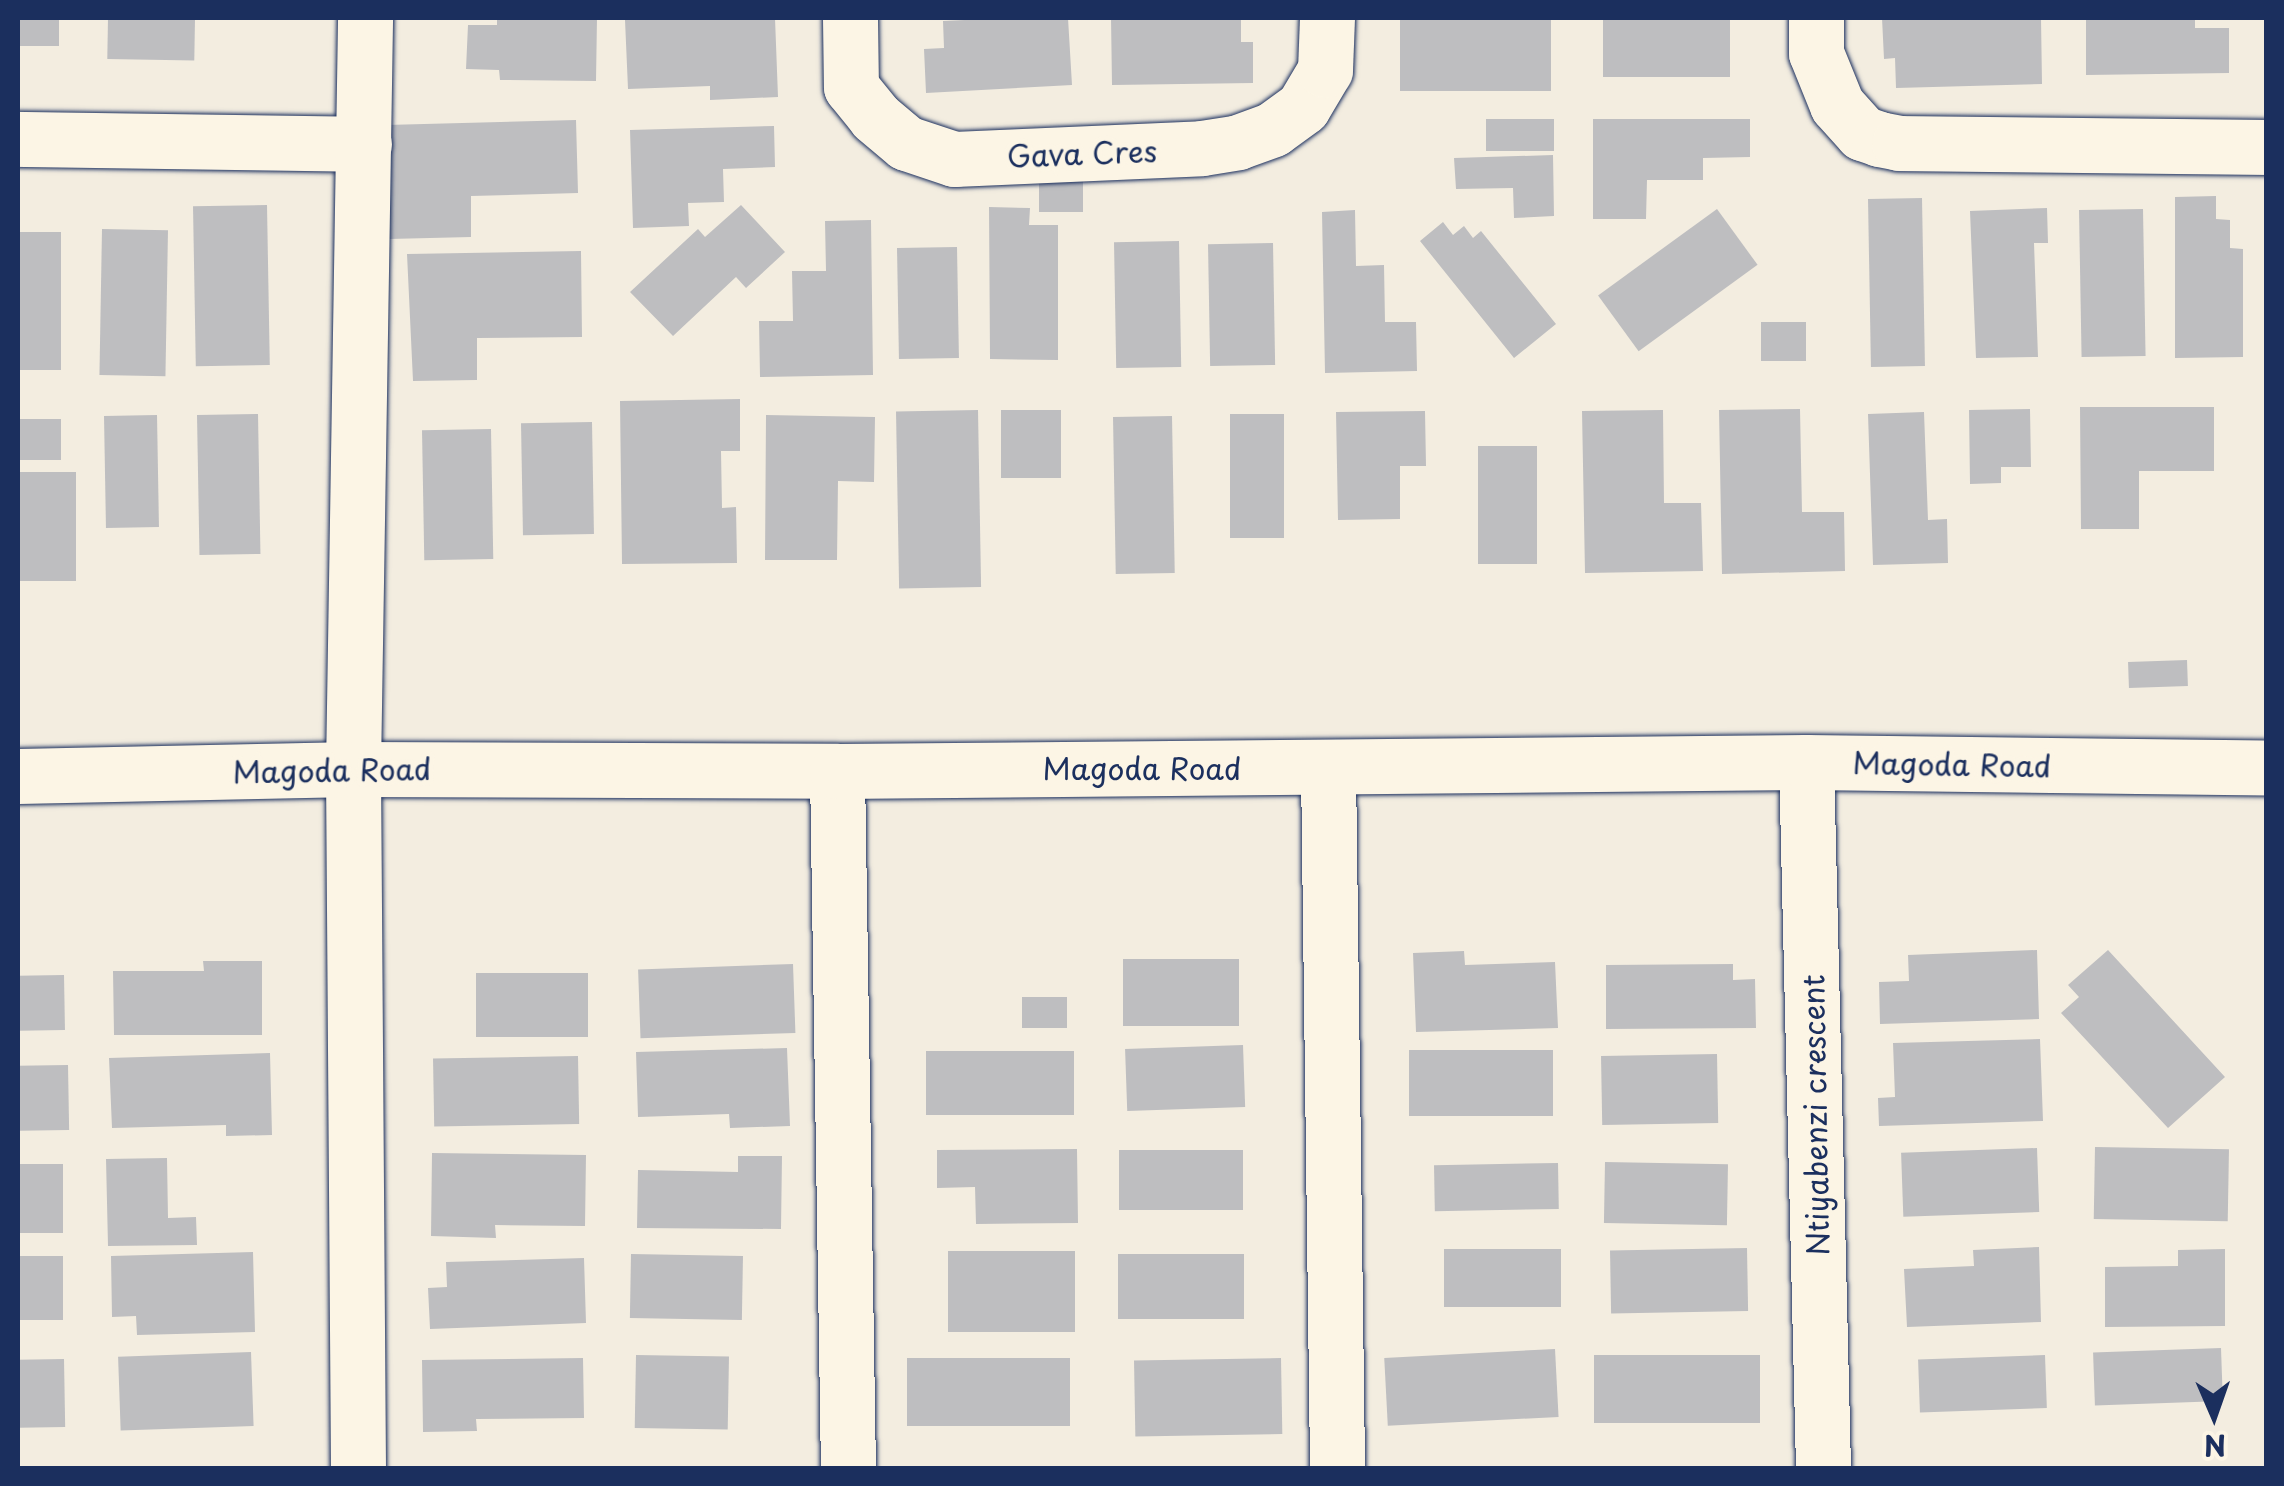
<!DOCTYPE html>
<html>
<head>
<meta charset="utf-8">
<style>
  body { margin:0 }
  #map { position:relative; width:2284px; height:1486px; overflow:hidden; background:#f3ede0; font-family:"Playpen Sans",sans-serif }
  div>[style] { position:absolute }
  .building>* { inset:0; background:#bebec0; transform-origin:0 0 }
  .roads { filter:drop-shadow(0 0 2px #1b2f5e) drop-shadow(0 0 2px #1b2f5e) }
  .street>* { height:55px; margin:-27.5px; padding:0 27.5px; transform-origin:27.5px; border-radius:27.5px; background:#fcf5e5 }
  .secondary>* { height:55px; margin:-27.5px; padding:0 27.5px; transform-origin:27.5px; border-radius:27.5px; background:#fcf5e5 }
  span { translate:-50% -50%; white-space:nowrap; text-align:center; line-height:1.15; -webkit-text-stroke:10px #fcf5e5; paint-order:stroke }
  .street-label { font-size:30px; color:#1b2f5e }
  .frame { position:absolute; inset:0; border:20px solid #1b2f5e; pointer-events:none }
  .north { position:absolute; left:2164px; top:1366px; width:100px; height:100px; -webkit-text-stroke:8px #fcf5e5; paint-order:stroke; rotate:178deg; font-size:28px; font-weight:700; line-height:40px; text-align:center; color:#1b2f5e }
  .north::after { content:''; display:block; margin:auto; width:35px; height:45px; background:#1b2f5e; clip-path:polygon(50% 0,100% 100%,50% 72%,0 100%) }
</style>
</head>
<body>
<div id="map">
  <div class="building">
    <i style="left:18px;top:18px;width:41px;height:28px"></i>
    <i style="left:108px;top:18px;width:87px;height:41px;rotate:1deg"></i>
    <i style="clip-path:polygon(497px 18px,597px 18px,596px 81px,500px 80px,499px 70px,466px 69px,468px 25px,497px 25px)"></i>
    <i style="clip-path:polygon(775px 18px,778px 97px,710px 100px,710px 86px,628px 89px,625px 20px)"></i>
    <i style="clip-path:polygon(1007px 18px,1068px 18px,1072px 85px,926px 93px,924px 49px,944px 48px,943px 21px)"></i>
    <i style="clip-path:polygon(1111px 18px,1241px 18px,1241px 42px,1253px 42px,1253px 83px,1112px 85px)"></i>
    <i style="left:1400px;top:18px;width:151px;height:73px"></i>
    <i style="left:1603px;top:18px;width:127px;height:59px"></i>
    <i style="clip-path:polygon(1882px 18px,2041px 18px,2042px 84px,1896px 88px,1895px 58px,1884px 59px)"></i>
    <i style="clip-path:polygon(2086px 18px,2195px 18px,2195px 28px,2229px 28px,2229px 73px,2086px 75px)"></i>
    <i style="left:1554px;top:119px;width:32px;height:68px;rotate:90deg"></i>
    <i style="clip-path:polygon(1593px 119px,1750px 119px,1750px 157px,1703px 158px,1703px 180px,1647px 180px,1646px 219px,1593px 219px)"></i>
    <i style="clip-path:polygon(576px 120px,578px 193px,471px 196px,471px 237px,389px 239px,386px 125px)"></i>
    <i style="clip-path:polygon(774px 126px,775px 167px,723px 169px,724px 202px,688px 203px,689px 226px,633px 228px,630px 130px)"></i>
    <i style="clip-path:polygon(1553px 155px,1554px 216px,1514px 218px,1513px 188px,1456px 189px,1454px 158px)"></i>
    <i style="left:1083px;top:178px;width:34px;height:44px;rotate:90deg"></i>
    <i style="clip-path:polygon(2216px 196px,2216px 219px,2230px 220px,2230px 248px,2243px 249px,2243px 357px,2175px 358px,2175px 197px)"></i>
    <i style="left:1922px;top:198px;width:168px;height:54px;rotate:89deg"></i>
    <i style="left:267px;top:205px;width:160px;height:74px;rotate:89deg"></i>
    <i style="clip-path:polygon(741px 205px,785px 252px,746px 288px,736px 277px,673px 336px,630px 292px,698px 229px,705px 237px)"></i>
    <i style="clip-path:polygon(989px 207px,1030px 208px,1029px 225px,1058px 225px,1058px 360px,990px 359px)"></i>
    <i style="clip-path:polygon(2047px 208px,2048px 243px,2034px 243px,2038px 357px,1976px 358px,1970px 211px)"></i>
    <i style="left:1717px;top:209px;width:69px;height:147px;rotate:54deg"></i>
    <i style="left:2143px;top:209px;width:147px;height:64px;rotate:89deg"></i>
    <i style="clip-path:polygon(1355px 210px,1356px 266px,1384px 265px,1385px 322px,1416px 322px,1417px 371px,1325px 373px,1322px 212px)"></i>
    <i style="clip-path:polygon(871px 220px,873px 375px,760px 377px,759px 321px,793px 321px,792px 271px,826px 271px,825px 221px)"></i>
    <i style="clip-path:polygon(1443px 222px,1453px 235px,1464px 226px,1473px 238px,1481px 231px,1556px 324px,1514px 358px,1420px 241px)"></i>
    <i style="left:102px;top:229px;width:66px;height:146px;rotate:1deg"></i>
    <i style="left:18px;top:232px;width:43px;height:138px"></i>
    <i style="left:1179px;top:241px;width:126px;height:65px;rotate:89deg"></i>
    <i style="left:1273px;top:243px;width:122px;height:65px;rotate:89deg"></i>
    <i style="left:957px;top:247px;width:111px;height:60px;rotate:89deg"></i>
    <i style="clip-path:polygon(581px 251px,582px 337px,477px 338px,477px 380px,413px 381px,407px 254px)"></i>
    <i style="left:1806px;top:322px;width:39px;height:45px;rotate:90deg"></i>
    <i style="clip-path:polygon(740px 399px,740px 451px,721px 451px,722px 508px,736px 507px,737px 563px,622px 564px,620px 401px)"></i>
    <i style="clip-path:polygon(2080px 407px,2214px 407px,2214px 471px,2139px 471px,2139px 529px,2081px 529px)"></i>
    <i style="clip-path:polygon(1800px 409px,1802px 512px,1844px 512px,1845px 571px,1722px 574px,1719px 410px)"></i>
    <i style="clip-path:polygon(2030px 409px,2031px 467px,2001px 467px,2001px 483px,1970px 484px,1969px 410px)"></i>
    <i style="left:978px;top:410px;width:177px;height:82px;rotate:89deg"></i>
    <i style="left:1001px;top:410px;width:60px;height:68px"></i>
    <i style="clip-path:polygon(1663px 410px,1664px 503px,1701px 503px,1703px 571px,1585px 573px,1582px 411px)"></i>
    <i style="clip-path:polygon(1425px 411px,1426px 466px,1400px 466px,1400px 519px,1338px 520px,1336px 412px)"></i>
    <i style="clip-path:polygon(1924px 412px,1928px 520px,1947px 519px,1948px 563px,1873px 565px,1868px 414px)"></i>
    <i style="left:258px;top:414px;width:140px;height:61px;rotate:89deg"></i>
    <i style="left:1230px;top:414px;width:54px;height:124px"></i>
    <i style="left:157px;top:415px;width:112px;height:53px;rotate:89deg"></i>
    <i style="clip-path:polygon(766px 415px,875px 417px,874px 482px,838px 481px,837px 560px,765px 560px)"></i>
    <i style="left:1172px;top:416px;width:157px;height:59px;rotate:89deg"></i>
    <i style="left:18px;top:419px;width:43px;height:41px"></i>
    <i style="left:592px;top:422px;width:112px;height:71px;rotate:89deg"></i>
    <i style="left:491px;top:429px;width:130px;height:69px;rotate:89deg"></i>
    <i style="left:1537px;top:446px;width:118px;height:59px;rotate:90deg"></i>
    <i style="left:18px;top:472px;width:58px;height:109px"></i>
    <i style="left:2187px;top:660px;width:26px;height:59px;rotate:88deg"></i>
    <i style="clip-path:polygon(2037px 950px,2039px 1019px,1880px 1024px,1879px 982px,1909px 981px,1908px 955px)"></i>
    <i style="clip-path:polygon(2108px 950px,2225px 1077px,2168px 1128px,2061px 1013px,2079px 997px,2068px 985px)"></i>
    <i style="clip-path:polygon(1464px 951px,1465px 965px,1555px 962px,1558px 1028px,1416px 1032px,1413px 953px)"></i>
    <i style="left:1239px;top:959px;width:67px;height:116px;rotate:90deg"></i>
    <i style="clip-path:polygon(203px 961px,262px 961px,262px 1035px,114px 1035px,113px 971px,204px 971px)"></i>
    <i style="left:793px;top:964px;width:69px;height:155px;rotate:88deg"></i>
    <i style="clip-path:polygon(1733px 964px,1733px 980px,1755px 979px,1756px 1028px,1606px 1029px,1606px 965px)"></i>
    <i style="left:476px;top:973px;width:112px;height:64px"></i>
    <i style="left:64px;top:975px;width:55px;height:46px;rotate:89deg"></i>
    <i style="left:1067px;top:997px;width:31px;height:45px;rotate:90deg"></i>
    <i style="clip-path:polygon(2040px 1039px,2043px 1121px,1879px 1126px,1878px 1098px,1895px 1097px,1893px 1043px)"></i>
    <i style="left:1243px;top:1045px;width:62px;height:118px;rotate:88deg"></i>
    <i style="clip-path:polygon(787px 1048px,790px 1126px,730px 1128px,729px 1114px,638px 1117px,636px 1052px)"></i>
    <i style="left:1553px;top:1050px;width:66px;height:144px;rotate:90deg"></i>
    <i style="left:926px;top:1051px;width:148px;height:64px"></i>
    <i style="clip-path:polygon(270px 1053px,272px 1135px,226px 1136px,226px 1125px,112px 1128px,109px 1058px)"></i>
    <i style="left:1717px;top:1054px;width:69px;height:116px;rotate:89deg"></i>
    <i style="left:578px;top:1056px;width:68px;height:145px;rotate:89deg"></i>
    <i style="left:68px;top:1065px;width:65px;height:50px;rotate:89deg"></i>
    <i style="left:2095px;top:1147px;width:134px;height:72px;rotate:1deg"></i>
    <i style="left:2037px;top:1148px;width:64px;height:136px;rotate:88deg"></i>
    <i style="clip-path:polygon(1077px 1149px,1078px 1223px,976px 1224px,975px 1187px,937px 1188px,937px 1150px)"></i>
    <i style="left:1243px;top:1150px;width:60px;height:124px;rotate:90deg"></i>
    <i style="clip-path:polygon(432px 1153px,586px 1155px,585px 1226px,495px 1225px,496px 1238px,431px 1236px)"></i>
    <i style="clip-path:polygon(738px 1156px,782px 1156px,781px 1229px,637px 1228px,638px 1170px,738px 1172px)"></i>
    <i style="clip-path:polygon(167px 1158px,168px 1218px,196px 1217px,197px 1245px,108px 1246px,106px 1159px)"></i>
    <i style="left:1605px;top:1162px;width:123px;height:61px;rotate:1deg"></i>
    <i style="left:1558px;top:1163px;width:46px;height:124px;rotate:89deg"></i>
    <i style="left:18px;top:1164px;width:45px;height:69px"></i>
    <i style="clip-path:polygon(2039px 1247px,2041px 1322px,1907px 1327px,1904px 1269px,1974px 1266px,1973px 1250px)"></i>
    <i style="left:1747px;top:1248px;width:63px;height:137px;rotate:89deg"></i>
    <i style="left:1444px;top:1249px;width:117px;height:58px"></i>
    <i style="clip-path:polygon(2225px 1249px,2225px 1326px,2105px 1327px,2105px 1267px,2178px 1266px,2178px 1250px)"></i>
    <i style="left:948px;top:1251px;width:127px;height:81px"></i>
    <i style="clip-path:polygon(253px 1252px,255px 1332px,137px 1335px,136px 1316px,112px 1317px,111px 1256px)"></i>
    <i style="left:631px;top:1254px;width:112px;height:64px;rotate:1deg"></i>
    <i style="left:1244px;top:1254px;width:65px;height:126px;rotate:90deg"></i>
    <i style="left:63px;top:1256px;width:64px;height:45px;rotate:90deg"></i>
    <i style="clip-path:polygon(584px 1258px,586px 1323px,430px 1329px,428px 1288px,447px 1287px,446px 1262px)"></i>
    <i style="left:2221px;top:1348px;width:53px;height:128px;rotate:88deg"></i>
    <i style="left:1555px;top:1349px;width:68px;height:171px;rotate:87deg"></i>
    <i style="left:251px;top:1352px;width:74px;height:133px;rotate:88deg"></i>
    <i style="left:636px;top:1355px;width:93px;height:73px;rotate:1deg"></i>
    <i style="left:1760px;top:1355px;width:68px;height:166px;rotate:90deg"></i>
    <i style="left:2045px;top:1355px;width:53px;height:127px;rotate:88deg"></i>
    <i style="clip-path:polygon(583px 1358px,584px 1418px,476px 1419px,477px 1431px,423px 1432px,422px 1360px)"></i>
    <i style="left:907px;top:1358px;width:163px;height:68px"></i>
    <i style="left:1281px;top:1358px;width:76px;height:147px;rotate:89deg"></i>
    <i style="left:64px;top:1359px;width:68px;height:46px;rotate:89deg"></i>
  </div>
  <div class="roads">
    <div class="street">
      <i style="left:850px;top:18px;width:69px;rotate:89.2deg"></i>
      <i style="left:851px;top:87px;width:38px;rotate:51deg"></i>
      <i style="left:875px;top:117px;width:40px;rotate:40deg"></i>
      <i style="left:906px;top:143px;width:51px;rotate:18.4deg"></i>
      <i style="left:954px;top:159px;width:248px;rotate:-2.5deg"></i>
      <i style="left:1202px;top:148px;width:36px;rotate:-9deg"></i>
      <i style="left:1238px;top:142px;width:37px;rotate:-20deg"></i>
      <i style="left:1273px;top:129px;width:37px;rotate:-36deg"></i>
      <i style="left:1303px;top:107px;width:43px;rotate:-59.3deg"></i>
      <i style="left:1325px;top:70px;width:52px;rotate:-87.8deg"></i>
      <i style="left:1816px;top:18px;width:35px;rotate:90deg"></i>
      <i style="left:1816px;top:53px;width:56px;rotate:68deg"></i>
      <i style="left:1837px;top:105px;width:38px;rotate:48deg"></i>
      <i style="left:1862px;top:133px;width:18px;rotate:19deg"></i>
      <i style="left:1879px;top:139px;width:20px;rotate:11deg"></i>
      <i style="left:1899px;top:143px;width:367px;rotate:0.6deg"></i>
      <i style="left:18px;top:139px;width:346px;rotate:0.8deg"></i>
      <i style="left:1806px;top:762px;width:706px;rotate:88.62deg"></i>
      <i style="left:1328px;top:767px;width:701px;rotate:89.26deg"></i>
      <i style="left:837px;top:771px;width:697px;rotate:89.1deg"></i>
      <i style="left:358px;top:1468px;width:699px;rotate:-90.41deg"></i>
      <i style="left:353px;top:769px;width:751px;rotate:-89.08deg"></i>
    </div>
    <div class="secondary">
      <i style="left:18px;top:776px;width:335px;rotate:-1.2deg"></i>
      <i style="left:353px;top:769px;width:484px;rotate:0.2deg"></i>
      <i style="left:837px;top:771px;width:969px;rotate:-0.53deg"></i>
      <i style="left:1806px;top:762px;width:460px;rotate:0.7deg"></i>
    </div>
  </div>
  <div class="street-label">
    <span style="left:1082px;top:153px;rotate:-2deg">Gava Cres</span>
    <span style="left:1952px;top:764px;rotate:1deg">Magoda Road</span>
    <span style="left:1142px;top:768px">Magoda Road</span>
    <span style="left:332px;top:770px;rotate:-1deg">Magoda Road</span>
    <span style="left:1815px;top:1115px;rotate:-91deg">Ntiyabenzi crescent</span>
  </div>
  <div class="frame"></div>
  <div class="north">N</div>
</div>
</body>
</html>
